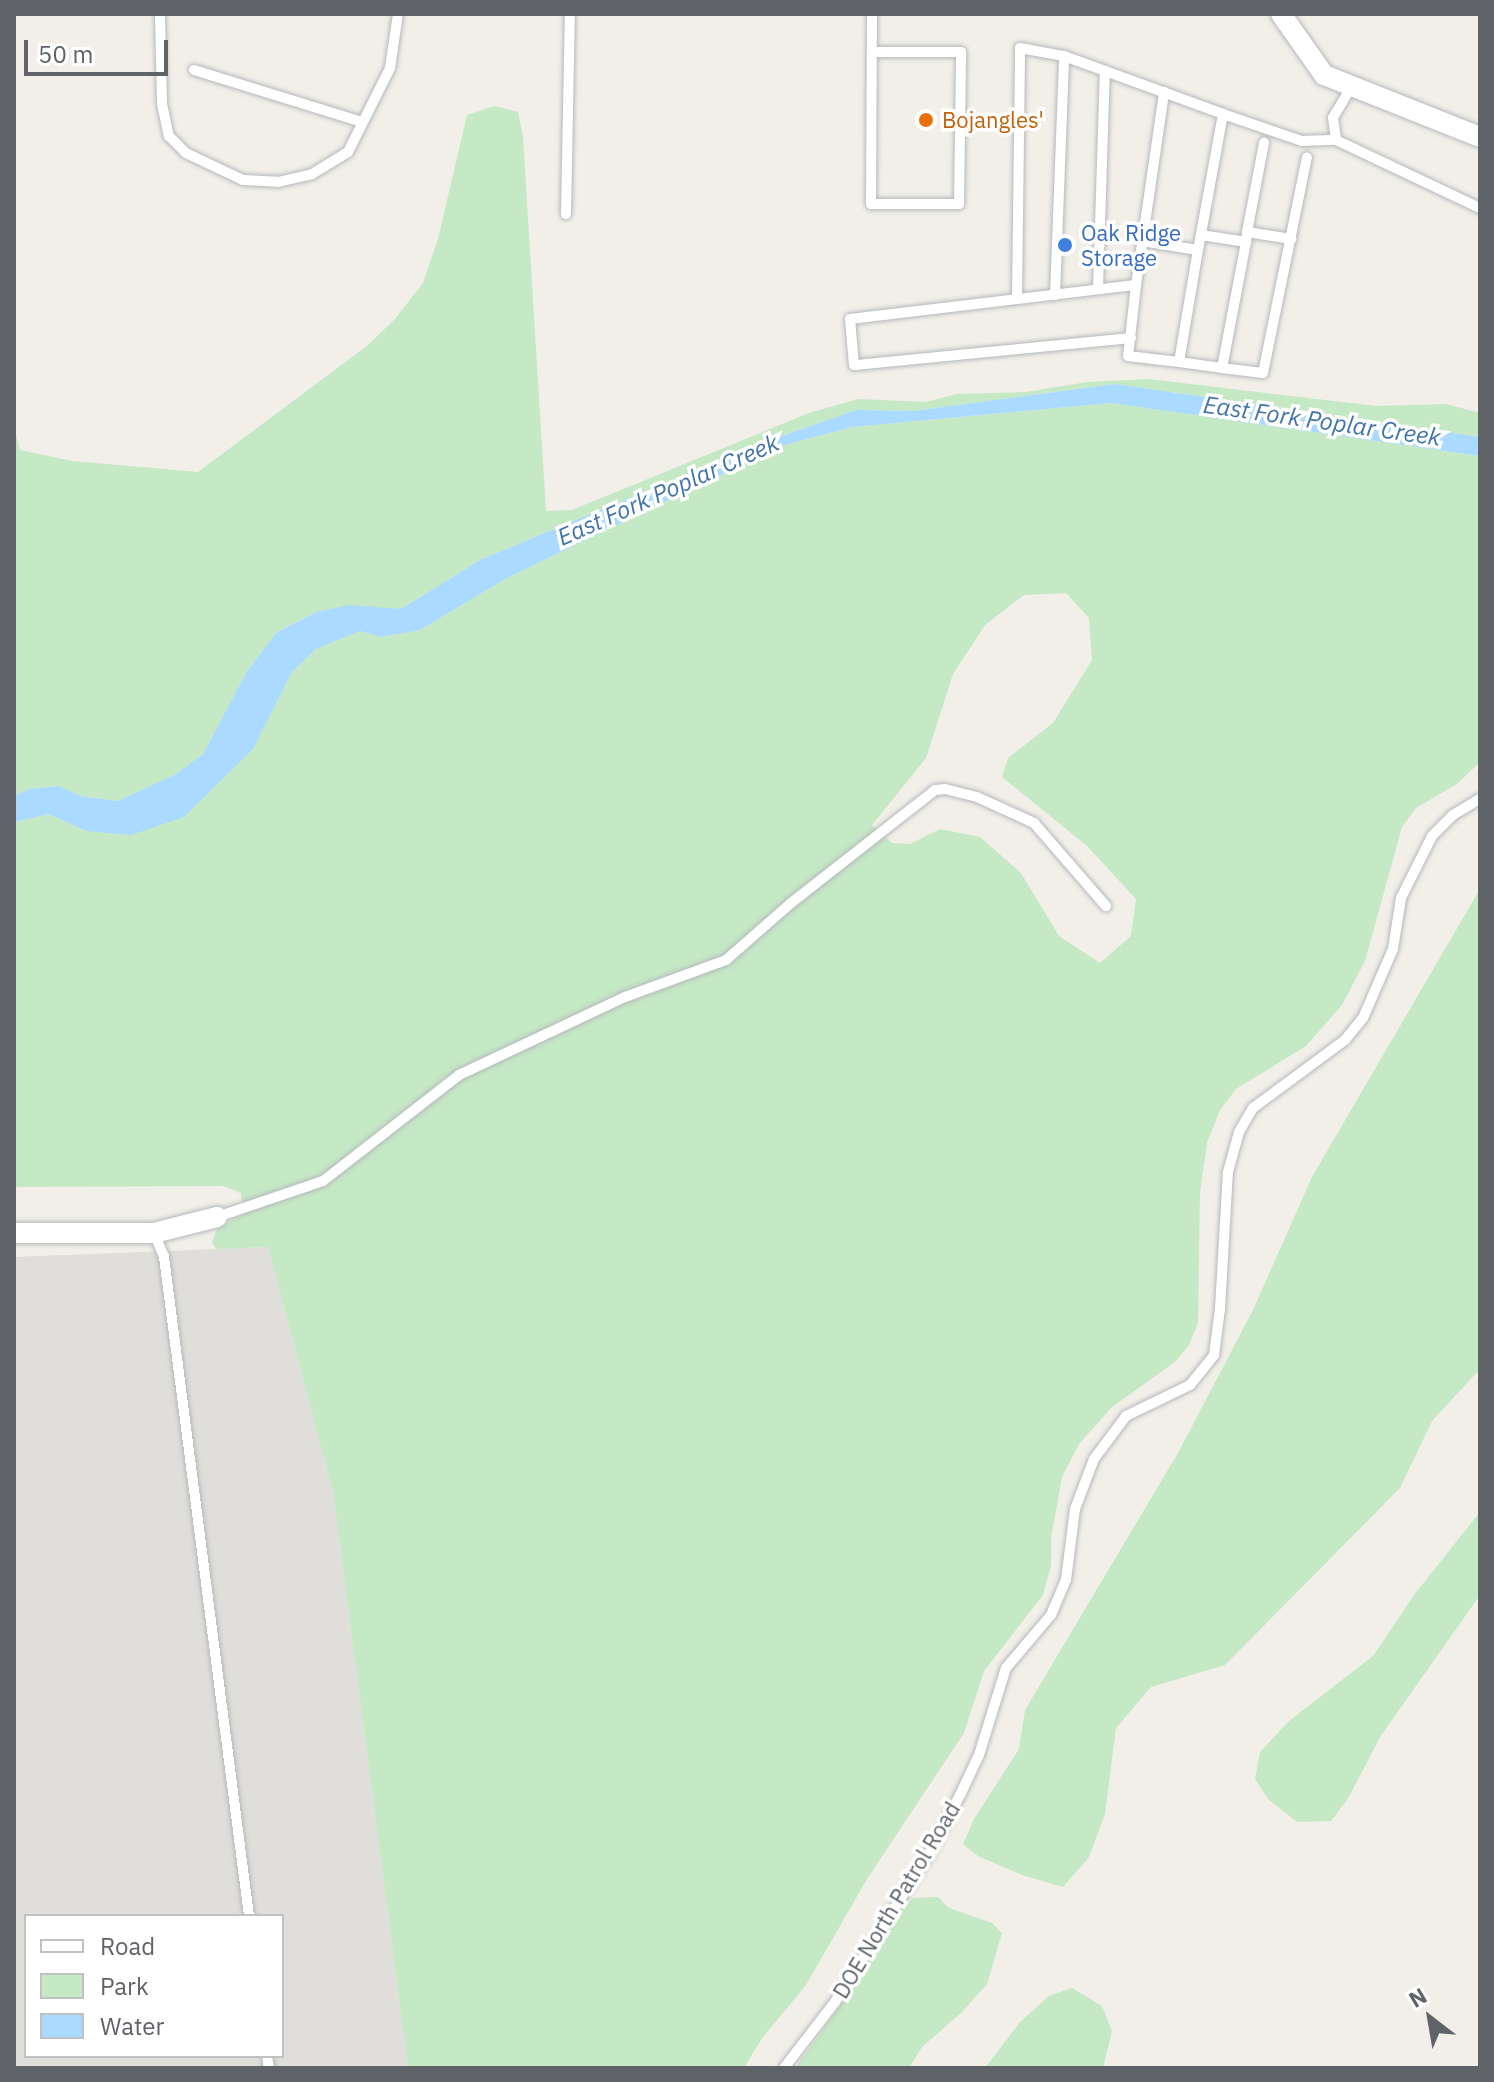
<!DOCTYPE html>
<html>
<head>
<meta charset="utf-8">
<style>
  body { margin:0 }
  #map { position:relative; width:1494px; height:2082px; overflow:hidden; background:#f1efe8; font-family:"IBM Plex Sans",sans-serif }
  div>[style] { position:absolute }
  .industrial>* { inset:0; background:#e0deda }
  .green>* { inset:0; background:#c5e8c5 }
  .water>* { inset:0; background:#aadaff }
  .roads { filter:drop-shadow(0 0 2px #b5b8bc) drop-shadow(0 0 2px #b5b8bc) }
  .service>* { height:10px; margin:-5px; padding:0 5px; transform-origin:5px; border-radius:5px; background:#fff }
  .minor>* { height:20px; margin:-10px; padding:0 10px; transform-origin:10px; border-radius:10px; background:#fff }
  .dots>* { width:22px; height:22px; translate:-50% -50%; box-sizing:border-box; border:4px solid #fff; border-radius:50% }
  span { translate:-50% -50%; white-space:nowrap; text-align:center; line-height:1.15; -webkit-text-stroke:7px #fff; paint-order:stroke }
  .food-label { font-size:22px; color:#c56008 }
  .left { translate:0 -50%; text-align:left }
  .shop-label { font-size:22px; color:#366cbe }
  .street-label { font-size:22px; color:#5f6368 }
  .water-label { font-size:24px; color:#4174aa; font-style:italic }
  .frame { position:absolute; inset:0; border:16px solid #5f6368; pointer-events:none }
  .legend { position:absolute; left:24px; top:1914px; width:260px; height:144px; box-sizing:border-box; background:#fff; border:2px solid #bfc1c3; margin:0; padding:10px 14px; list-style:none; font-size:24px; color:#5f6368 }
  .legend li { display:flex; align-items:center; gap:16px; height:40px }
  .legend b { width:40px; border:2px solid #bfc1c3 }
  .north { position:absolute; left:1390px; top:1978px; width:80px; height:80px; -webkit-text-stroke:6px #fff; paint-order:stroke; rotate:329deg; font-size:22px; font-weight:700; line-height:32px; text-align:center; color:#5f6368 }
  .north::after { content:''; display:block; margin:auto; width:28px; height:36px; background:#5f6368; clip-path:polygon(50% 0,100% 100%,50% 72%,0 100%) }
  .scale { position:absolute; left:24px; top:40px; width:144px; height:36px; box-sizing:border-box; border:4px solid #5f6368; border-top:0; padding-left:10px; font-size:24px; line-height:28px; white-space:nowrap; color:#5f6368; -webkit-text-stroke:6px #fff; paint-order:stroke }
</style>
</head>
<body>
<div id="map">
  <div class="industrial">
    <i style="clip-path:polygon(evenodd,268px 1247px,333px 1492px,408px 2068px,14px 2068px,14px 1257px,268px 1247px,26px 1916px,282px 1916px,282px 2056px,26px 2056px,26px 1916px)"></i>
  </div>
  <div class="green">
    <i style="clip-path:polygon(494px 106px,518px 112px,523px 137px,546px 511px,572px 510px,809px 413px,858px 399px,926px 402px,957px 394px,1026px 392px,1088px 382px,1149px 379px,1376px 406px,1446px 404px,1480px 413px,1480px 437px,1115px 384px,914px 411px,856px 410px,759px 444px,480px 560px,401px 609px,316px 612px,278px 631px,247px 671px,203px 754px,176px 774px,118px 801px,81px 796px,57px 786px,29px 789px,14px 796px,14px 428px,20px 450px,72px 461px,198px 472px,368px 345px,395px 319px,423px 283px,438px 239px,467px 115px)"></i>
    <i style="clip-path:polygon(evenodd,1111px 403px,1480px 456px,1480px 762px,1457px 784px,1416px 808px,1402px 827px,1365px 961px,1342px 1005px,1306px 1046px,1236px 1089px,1220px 1110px,1207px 1143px,1200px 1192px,1198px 1323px,1189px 1345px,1175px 1362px,1112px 1407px,1079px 1444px,1062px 1477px,1051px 1538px,1051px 1566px,1043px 1595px,984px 1671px,964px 1733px,867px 1879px,806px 1985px,762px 2038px,744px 2068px,408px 2068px,333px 1492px,268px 1247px,216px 1249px,212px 1242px,217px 1229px,243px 1214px,241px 1193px,223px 1186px,14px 1187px,14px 822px,49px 814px,86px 831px,184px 817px,215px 785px,274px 707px,292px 672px,316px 649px,360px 631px,381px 637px,420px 630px,507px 578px,781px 446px,852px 427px,1111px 403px,1066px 593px,1089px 618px,1092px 660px,1053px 723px,1008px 758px,1002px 777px,1087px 846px,1136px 899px,1131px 936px,1100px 963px,1059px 936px,1021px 873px,980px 837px,940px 829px,910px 844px,892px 843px,872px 825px,926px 758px,953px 674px,985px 625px,1024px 595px,1066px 593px)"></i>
    <i style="clip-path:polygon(1480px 889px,1480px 1369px,1432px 1421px,1400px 1488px,1225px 1665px,1151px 1687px,1116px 1728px,1105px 1814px,1089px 1857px,1063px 1887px,1022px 1875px,978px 1856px,963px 1844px,974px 1819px,1019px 1749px,1025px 1710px,1178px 1453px,1253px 1310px,1312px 1177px)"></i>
    <i style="clip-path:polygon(1480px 1512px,1480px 1595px,1380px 1737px,1349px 1797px,1331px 1821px,1297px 1822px,1268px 1799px,1255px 1779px,1260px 1752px,1289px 1721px,1373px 1656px,1414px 1595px)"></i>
    <i style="clip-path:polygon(938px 1897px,949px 1908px,992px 1923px,1002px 1933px,987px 1984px,962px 2012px,922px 2047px,909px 2068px,795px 2068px,850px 1992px,899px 1912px,913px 1898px)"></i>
    <i style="clip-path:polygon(1072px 1988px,1102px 2006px,1112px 2031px,1103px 2068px,985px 2068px,1020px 2022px,1049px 1996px)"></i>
  </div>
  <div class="water">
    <i style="clip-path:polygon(1115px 384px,1480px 437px,1480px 456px,1111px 403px,852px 427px,781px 446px,507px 578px,420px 630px,381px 637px,360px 631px,316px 649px,292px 672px,253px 749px,184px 817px,131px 835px,86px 831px,49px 814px,14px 822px,14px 796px,29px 789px,58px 786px,81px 796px,118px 801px,176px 774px,203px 754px,247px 671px,277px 632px,316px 612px,350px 605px,401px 609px,480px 560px,759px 444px,856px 410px,914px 411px)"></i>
  </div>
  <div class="roads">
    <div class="service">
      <i style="left:160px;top:14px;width:90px;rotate:88.7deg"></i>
      <i style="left:162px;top:104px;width:33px;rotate:78deg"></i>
      <i style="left:169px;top:136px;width:24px;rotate:45deg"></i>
      <i style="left:186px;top:153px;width:63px;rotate:25.3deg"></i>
      <i style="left:243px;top:180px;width:35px;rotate:3deg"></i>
      <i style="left:278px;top:182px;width:35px;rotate:-13deg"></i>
      <i style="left:312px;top:174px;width:42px;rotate:-31.4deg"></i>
      <i style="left:348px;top:152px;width:94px;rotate:-63.4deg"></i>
      <i style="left:390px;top:68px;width:55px;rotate:-81.6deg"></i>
      <i style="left:872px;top:14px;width:190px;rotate:90.3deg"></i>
      <i style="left:871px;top:204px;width:88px"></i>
      <i style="left:959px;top:204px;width:152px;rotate:-89.2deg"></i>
      <i style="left:961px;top:52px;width:89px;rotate:180deg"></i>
      <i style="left:194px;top:70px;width:176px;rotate:17.2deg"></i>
      <i style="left:1352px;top:86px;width:37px;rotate:121deg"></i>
      <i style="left:1333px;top:118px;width:22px;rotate:82deg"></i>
      <i style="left:1336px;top:140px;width:159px;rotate:25.3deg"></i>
      <i style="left:1223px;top:114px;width:83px;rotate:18.9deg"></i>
      <i style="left:1302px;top:141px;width:34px;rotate:-2deg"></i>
      <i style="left:566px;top:214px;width:200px;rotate:-88.9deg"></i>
      <i style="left:1247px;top:232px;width:91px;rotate:-79.2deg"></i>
      <i style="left:1201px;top:235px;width:46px;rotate:8.8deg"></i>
      <i style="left:1246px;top:242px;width:10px;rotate:-84deg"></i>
      <i style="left:1247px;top:232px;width:45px;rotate:9deg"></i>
      <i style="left:1136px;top:285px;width:71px;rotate:96.4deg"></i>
      <i style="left:1128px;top:356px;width:51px;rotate:6.7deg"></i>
      <i style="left:1179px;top:362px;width:114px;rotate:-80.4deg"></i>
      <i style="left:1098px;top:289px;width:218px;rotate:-88.2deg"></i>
      <i style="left:1055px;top:295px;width:239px;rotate:-87.8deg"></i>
      <i style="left:1017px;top:299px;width:251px;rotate:-89.3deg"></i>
      <i style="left:1020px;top:48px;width:45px;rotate:10.3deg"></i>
      <i style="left:1064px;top:56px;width:169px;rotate:20deg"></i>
      <i style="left:1223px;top:114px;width:138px;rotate:100.4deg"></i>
      <i style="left:1198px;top:250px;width:57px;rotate:-170.9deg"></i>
      <i style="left:1131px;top:338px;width:278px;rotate:174.4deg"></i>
      <i style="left:854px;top:365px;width:46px;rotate:-95deg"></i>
      <i style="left:850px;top:319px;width:288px;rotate:-6.8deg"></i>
      <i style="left:1136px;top:285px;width:195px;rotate:-81.7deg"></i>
      <i style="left:1179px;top:362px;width:43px;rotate:7.9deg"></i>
      <i style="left:1222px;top:368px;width:128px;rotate:-79.2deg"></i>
      <i style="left:1222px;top:368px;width:41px;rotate:7deg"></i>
      <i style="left:1263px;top:373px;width:220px;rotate:-78.5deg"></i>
      <i style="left:217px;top:1217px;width:112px;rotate:-18.8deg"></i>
      <i style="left:323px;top:1181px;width:172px;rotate:-37.9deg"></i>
      <i style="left:459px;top:1075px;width:183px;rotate:-25.2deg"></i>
      <i style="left:625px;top:997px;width:108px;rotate:-20.1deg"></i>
      <i style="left:726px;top:960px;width:86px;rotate:-41.2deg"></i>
      <i style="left:791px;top:903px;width:183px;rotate:-38.1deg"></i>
      <i style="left:935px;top:790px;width:10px;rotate:-6deg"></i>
      <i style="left:945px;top:789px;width:33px;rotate:14deg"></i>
      <i style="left:977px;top:797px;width:63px;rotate:24.5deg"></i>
      <i style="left:1034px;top:823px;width:110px;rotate:49.1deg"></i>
      <i style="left:154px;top:1233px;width:26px;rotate:67deg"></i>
      <i style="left:164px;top:1257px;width:664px;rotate:82.65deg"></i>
      <i style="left:267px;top:2056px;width:12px;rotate:81deg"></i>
      <i style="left:784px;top:2068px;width:83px;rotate:-52.3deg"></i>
      <i style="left:835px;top:2002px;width:179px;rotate:-57.6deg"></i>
      <i style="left:931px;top:1851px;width:63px;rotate:-62.6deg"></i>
      <i style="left:960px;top:1795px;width:44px;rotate:-64.6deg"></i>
      <i style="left:979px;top:1755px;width:91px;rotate:-72.8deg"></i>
      <i style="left:1006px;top:1668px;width:70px;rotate:-49.7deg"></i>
      <i style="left:1051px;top:1615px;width:38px;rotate:-67deg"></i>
      <i style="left:1066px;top:1580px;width:72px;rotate:-82.8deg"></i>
      <i style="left:1075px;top:1509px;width:53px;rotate:-69.2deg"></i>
      <i style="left:1094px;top:1459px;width:54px;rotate:-53.3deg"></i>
      <i style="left:1126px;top:1416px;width:71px;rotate:-25.8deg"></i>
      <i style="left:1190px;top:1385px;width:38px;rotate:-51deg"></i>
      <i style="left:1214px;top:1355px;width:46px;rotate:-82.6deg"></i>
      <i style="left:1220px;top:1309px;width:137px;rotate:-86.7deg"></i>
      <i style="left:1228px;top:1172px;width:41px;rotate:-74.6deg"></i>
      <i style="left:1239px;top:1132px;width:28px;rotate:-60deg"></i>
      <i style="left:1253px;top:1108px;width:114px;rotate:-36.5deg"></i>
      <i style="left:1345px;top:1040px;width:28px;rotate:-51deg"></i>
      <i style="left:1363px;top:1018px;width:75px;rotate:-66.5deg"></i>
      <i style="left:1393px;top:949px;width:52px;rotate:-81.1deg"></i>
      <i style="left:1401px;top:898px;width:69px;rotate:-63.4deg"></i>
      <i style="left:1432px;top:836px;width:30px;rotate:-45deg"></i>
      <i style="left:1453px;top:815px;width:31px;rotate:-31deg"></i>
    </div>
    <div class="minor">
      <i style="left:1281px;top:14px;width:75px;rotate:54.8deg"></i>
      <i style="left:1324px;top:75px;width:168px;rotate:21.7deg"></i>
      <i style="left:14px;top:1233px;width:140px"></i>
      <i style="left:154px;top:1233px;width:65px;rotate:-14.3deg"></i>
    </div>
  </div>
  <div class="dots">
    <i style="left:926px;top:120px;background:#e8710a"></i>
    <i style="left:1065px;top:245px;background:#3f7fe0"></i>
  </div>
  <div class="food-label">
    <span class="left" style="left:942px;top:120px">Bojangles'</span>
  </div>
  <div class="shop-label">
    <span class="left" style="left:1081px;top:245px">Oak Ridge<br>Storage</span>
  </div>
  <div class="street-label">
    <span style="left:896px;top:1900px;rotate:-59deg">DOE North Patrol Road</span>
  </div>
  <div class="water-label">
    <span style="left:1322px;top:421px;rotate:8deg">East Fork Poplar Creek</span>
    <span style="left:668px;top:490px;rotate:-24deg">East Fork Poplar Creek</span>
  </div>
  <div class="frame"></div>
  <ul class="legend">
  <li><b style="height:10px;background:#fff"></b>Road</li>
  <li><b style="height:22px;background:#c5e8c5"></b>Park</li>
  <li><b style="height:22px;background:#aadaff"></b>Water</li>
  </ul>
  <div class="north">N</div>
  <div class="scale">50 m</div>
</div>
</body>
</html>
